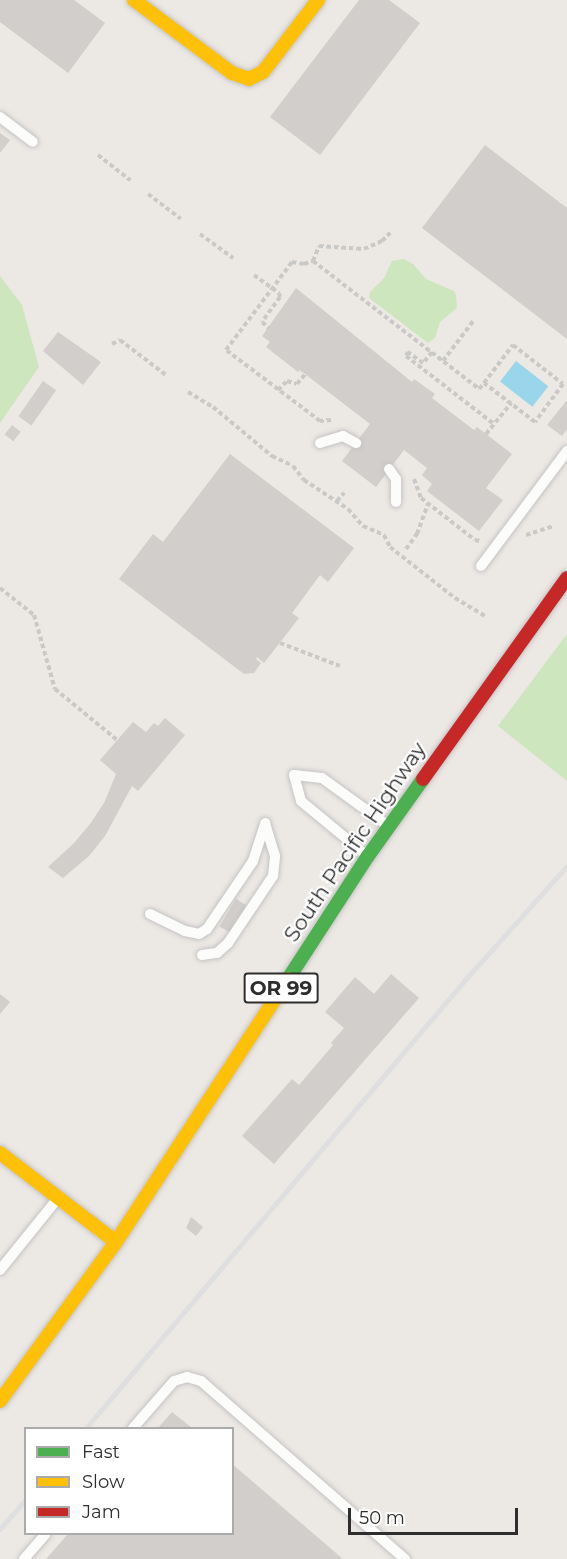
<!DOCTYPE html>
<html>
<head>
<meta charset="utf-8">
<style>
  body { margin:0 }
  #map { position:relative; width:567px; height:1559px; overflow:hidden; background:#ece8e4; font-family:Montserrat,sans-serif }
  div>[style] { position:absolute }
  .green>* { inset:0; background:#cee6be }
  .water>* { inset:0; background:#99d6ec; transform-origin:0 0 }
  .building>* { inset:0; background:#d1cecb; transform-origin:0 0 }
  .path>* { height:4px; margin-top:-2px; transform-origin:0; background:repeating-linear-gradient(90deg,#c9c9c8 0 4.5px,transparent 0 7.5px) }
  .roads { filter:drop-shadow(0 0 2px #c5c4c5) drop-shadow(0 0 2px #c5c4c5) }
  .lane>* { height:10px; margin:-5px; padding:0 5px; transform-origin:5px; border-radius:5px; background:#fcfcfb }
  .fast>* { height:14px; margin:-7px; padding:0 7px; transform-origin:7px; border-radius:7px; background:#4caf50 }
  .slow>* { height:14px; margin:-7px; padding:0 7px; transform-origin:7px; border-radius:7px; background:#ffc107 }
  .jam>* { height:14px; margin:-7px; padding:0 7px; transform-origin:7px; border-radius:7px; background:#c62828 }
  .rail>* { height:4.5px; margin:-2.25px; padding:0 2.25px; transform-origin:2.25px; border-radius:2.25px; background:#dfdfe1 }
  span { translate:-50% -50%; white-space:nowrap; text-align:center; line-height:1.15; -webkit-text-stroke:4.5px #fff; paint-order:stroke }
  .shield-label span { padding:2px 4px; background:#fff; border:2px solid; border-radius:4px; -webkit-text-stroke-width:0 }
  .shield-label { font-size:20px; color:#2e2e2e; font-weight:700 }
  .street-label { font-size:21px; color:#2e2e2e }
  .legend { position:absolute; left:24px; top:1427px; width:210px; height:108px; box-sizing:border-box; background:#fff; border:2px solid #ababab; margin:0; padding:8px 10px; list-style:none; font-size:18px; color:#2e2e2e }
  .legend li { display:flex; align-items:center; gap:12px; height:30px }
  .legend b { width:30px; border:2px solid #ababab }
  .scale { position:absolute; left:348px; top:1508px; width:170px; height:27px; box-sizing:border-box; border:3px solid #2e2e2e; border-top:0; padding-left:8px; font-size:18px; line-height:21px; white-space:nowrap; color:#2e2e2e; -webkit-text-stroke:4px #fff; paint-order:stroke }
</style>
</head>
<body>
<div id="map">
  <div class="green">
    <i style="clip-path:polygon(404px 259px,413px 264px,426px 279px,454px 291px,456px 295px,457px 308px,440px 322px,435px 338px,428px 343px,369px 298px,370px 292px,384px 278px,392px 261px)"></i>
    <i style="clip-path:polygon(0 276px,22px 305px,39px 367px,0 423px)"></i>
    <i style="clip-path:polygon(567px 634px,567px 781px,498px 726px)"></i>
  </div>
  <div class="water">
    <i style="left:516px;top:361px;width:41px;height:26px;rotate:38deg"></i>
  </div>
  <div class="building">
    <i style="clip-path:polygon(0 0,74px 0,105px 23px,68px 73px,0 22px)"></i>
    <i style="clip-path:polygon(359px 0,389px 0,420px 23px,320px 155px,270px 117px)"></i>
    <i style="clip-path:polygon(0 133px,10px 140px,0 153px)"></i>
    <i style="clip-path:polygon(485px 145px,567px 208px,567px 339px,422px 228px)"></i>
    <i style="clip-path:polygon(296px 288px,412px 382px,414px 379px,435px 394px,432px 398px,474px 430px,477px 427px,512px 454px,486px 488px,503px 500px,479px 531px,427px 491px,432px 484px,422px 475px,427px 468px,404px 450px,376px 487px,342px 461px,370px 424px,305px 374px,299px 370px,298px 372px,266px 347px,270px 342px,262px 336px)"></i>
    <i style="clip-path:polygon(58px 332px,101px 362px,83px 385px,43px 351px)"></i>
    <i style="left:43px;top:381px;width:16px;height:43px;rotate:35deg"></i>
    <i style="clip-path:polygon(567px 400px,567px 429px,562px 436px,547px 425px)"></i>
    <i style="left:12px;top:425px;width:11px;height:12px;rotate:38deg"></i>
    <i style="clip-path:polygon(230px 454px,354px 548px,328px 582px,320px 575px,292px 613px,299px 618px,264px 663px,257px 657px,256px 659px,261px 663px,254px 673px,244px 674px,119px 579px,153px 534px,163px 542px)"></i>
    <i style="clip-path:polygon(165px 718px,185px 735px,138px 791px,132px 786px,105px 836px,89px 856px,63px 878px,48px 867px,74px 843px,90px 824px,104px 803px,116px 774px,100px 760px,133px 722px,146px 732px,154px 723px,158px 726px)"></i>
    <i style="left:236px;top:899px;width:12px;height:32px;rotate:31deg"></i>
    <i style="clip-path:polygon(391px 974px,419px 998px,274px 1164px,242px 1136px,292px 1079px,299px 1085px,333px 1045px,331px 1043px,344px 1028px,325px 1012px,355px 977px,374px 994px)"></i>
    <i style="clip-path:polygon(0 994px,10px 1002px,0 1014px)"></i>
    <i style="clip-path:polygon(191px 1217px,203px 1227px,196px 1236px,186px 1228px)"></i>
    <i style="clip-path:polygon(172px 1412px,192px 1428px,158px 1428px)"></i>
    <i style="clip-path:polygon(232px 1464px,343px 1559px,46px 1559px,68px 1534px,232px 1534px)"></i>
  </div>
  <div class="path">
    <i style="left:98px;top:155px;width:41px;rotate:38deg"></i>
    <i style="left:148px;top:194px;width:41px;rotate:37.1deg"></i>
    <i style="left:200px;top:234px;width:41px;rotate:36deg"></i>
    <i style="left:313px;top:261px;width:210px;rotate:37.6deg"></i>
    <i style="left:479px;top:389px;width:8px;rotate:-50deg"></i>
    <i style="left:484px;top:383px;width:48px;rotate:-52.7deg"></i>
    <i style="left:513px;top:345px;width:63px;rotate:38deg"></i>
    <i style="left:563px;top:384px;width:47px;rotate:126.4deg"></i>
    <i style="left:535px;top:422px;width:64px;rotate:-142.6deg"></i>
    <i style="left:254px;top:275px;width:31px;rotate:36deg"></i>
    <i style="left:279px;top:293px;width:4px;rotate:76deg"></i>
    <i style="left:280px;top:297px;width:31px;rotate:126deg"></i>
    <i style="left:262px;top:322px;width:9px;rotate:41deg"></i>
    <i style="left:112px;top:344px;width:9px;rotate:-27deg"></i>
    <i style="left:120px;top:340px;width:58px;rotate:37.3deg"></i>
    <i style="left:432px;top:352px;width:14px;rotate:129deg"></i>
    <i style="left:423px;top:363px;width:19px;rotate:-144deg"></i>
    <i style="left:408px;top:352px;width:4px;rotate:117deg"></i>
    <i style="left:406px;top:356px;width:111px;rotate:37.7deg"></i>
    <i style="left:443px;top:361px;width:51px;rotate:-52.9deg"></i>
    <i style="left:278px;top:390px;width:13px;rotate:-45deg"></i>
    <i style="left:287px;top:381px;width:10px;rotate:17deg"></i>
    <i style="left:297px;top:384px;width:13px;rotate:-51deg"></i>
    <i style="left:188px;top:392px;width:29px;rotate:31deg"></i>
    <i style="left:213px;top:407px;width:77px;rotate:39.7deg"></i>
    <i style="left:272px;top:456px;width:23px;rotate:25deg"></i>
    <i style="left:293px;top:466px;width:18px;rotate:52deg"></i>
    <i style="left:304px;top:480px;width:53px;rotate:33.4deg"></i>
    <i style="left:348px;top:509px;width:23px;rotate:49deg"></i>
    <i style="left:363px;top:526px;width:23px;rotate:23deg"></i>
    <i style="left:384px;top:535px;width:13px;rotate:63deg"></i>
    <i style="left:390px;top:547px;width:83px;rotate:38.1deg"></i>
    <i style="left:455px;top:598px;width:35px;rotate:31deg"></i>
    <i style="left:331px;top:420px;width:11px;rotate:175deg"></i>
    <i style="left:320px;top:421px;width:118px;rotate:-142.9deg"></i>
    <i style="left:226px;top:350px;width:110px;rotate:-53.1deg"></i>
    <i style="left:292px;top:262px;width:12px;rotate:9deg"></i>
    <i style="left:304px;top:264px;width:9px;rotate:-18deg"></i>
    <i style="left:313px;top:261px;width:16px;rotate:-68deg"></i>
    <i style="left:319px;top:246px;width:45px;rotate:3.8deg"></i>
    <i style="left:364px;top:249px;width:20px;rotate:-24deg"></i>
    <i style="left:382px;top:241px;width:14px;rotate:-45deg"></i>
    <i style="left:486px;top:434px;width:40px;rotate:-51deg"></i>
    <i style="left:414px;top:479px;width:20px;rotate:70deg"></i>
    <i style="left:421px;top:498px;width:68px;rotate:37.9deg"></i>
    <i style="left:475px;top:540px;width:5px;rotate:11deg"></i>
    <i style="left:337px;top:501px;width:11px;rotate:-49deg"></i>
    <i style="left:526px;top:535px;width:28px;rotate:-18deg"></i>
    <i style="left:406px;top:549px;width:19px;rotate:-54deg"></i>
    <i style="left:417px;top:534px;width:32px;rotate:-70deg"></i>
    <i style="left:0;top:588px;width:43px;rotate:38.5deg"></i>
    <i style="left:34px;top:615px;width:77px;rotate:74.2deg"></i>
    <i style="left:55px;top:689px;width:80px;rotate:39.4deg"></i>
    <i style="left:280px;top:643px;width:64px;rotate:21deg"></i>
  </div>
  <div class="roads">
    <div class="lane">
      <i style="left:0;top:117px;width:41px;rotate:37.1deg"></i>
      <i style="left:320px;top:443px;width:24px;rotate:-17deg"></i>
      <i style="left:343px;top:436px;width:15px;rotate:28deg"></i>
      <i style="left:389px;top:469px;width:12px;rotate:55deg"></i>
      <i style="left:396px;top:479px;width:23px;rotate:90deg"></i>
      <i style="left:481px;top:566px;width:144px;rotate:-53.2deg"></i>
      <i style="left:365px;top:854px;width:83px;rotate:-140.4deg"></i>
      <i style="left:301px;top:801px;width:27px;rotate:-105deg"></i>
      <i style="left:294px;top:775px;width:28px;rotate:6deg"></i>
      <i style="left:322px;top:778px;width:80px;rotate:35.9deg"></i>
      <i style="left:150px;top:914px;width:39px;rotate:26deg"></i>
      <i style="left:185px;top:931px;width:14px;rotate:12deg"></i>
      <i style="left:199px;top:934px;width:9px;rotate:-32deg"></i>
      <i style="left:207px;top:929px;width:82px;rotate:-55.9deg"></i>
      <i style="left:253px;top:861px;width:40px;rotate:-72deg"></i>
      <i style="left:202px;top:955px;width:15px;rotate:-8deg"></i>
      <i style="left:217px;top:953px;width:15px;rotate:-42deg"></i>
      <i style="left:228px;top:943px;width:81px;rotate:-56.1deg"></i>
      <i style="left:273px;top:876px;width:20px;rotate:-84deg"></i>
      <i style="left:275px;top:856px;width:34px;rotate:-107deg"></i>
      <i style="left:0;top:1270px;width:92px;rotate:-51.1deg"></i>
      <i style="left:133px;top:1428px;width:62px;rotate:-48.9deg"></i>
      <i style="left:174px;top:1381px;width:14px;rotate:-17deg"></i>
      <i style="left:187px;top:1377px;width:15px;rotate:16deg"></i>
      <i style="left:201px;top:1381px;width:271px;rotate:41.1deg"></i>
      <i style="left:24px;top:1559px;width:33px;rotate:-49deg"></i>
    </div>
    <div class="fast">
      <i style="left:288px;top:979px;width:147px;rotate:-57deg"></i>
      <i style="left:368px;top:856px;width:95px;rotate:-54.5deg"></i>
    </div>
    <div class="slow">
      <i style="left:134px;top:0;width:122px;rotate:36.7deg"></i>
      <i style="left:232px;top:73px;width:18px;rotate:19deg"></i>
      <i style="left:249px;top:79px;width:16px;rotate:-27deg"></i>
      <i style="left:263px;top:72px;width:91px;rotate:-52.6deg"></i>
      <i style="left:0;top:1153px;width:146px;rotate:37.5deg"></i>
      <i style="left:0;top:1401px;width:197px;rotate:-53.9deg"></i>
      <i style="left:116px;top:1242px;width:314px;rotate:-56.8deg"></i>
    </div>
    <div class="jam">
      <i style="left:423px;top:779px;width:247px;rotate:-54.4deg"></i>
    </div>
  </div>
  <div class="rail">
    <i style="left:86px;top:1428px;width:587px;rotate:-49.77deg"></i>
    <i style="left:465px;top:980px;width:153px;rotate:-48.2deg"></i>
    <i style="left:0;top:1529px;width:40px;rotate:-49deg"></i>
  </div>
  <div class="shield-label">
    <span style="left:281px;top:988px">OR 99</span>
  </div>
  <div class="street-label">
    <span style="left:355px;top:842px;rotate:-56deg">South Pacific Highway</span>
  </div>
  <ul class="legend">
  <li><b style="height:8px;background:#4caf50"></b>Fast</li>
  <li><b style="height:8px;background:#ffc107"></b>Slow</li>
  <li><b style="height:8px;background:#c62828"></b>Jam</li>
  </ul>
  <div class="scale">50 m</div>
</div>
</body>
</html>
